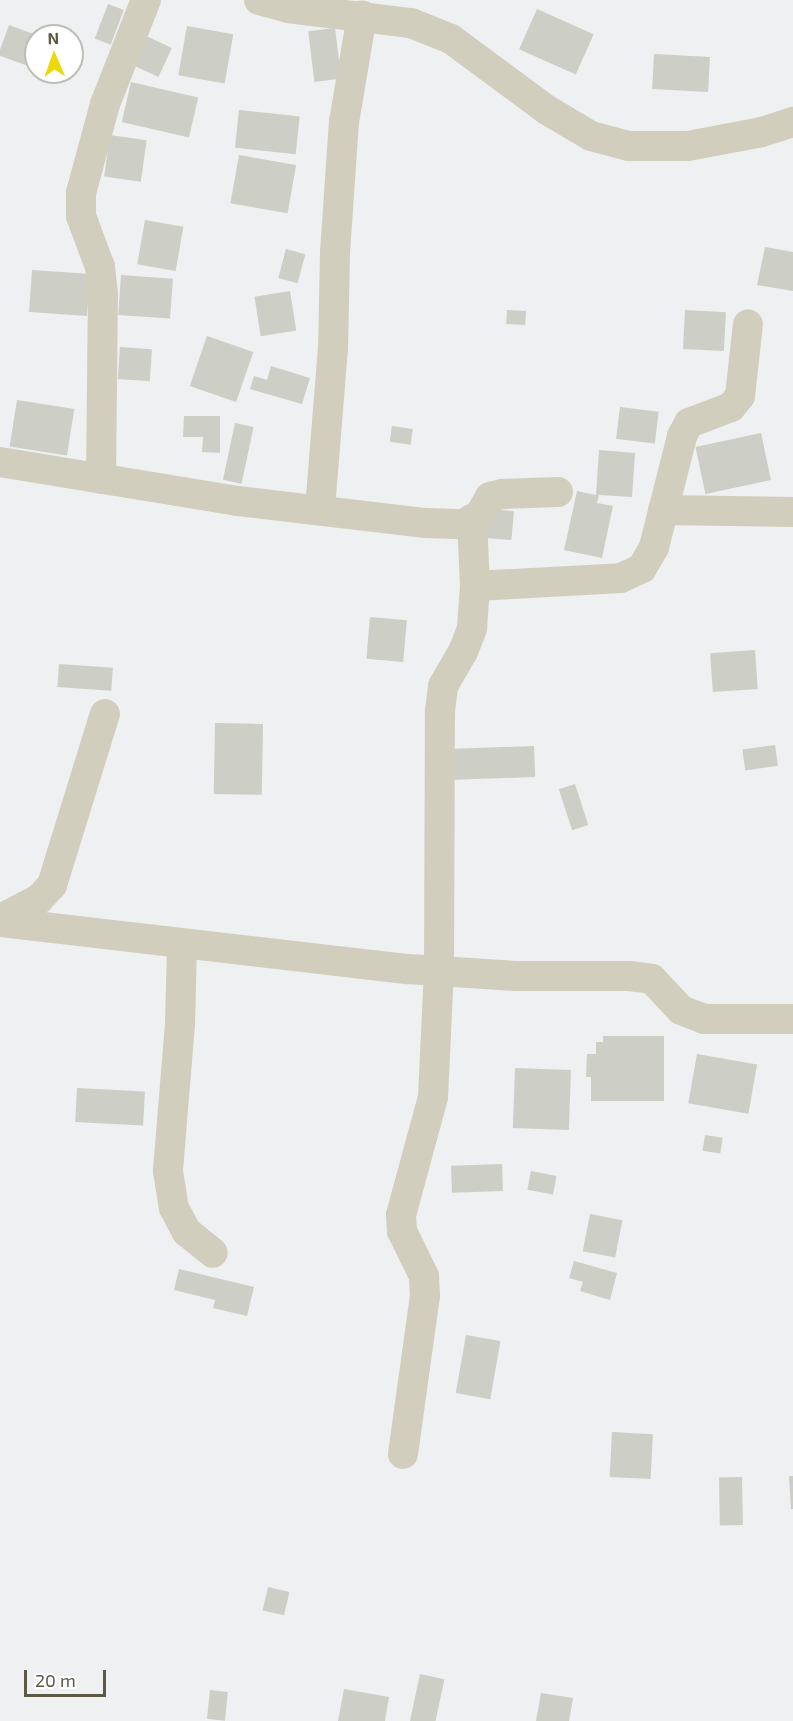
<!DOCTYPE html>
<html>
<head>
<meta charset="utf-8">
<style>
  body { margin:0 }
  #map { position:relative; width:793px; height:1721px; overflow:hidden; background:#eef0f1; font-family:"Exo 2",sans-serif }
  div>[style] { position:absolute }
  .building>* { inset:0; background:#cdcec5; transform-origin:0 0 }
  .street>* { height:30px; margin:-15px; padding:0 15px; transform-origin:15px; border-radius:15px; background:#d2cebd }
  span { translate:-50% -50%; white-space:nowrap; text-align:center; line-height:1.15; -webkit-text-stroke:4.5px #fff; paint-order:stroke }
  .north { position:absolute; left:24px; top:24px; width:60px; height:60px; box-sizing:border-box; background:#fff; border:2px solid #bebdb5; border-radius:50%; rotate:358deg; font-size:16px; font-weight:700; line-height:24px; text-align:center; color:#5d5945 }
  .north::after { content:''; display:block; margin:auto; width:21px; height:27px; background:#efd80a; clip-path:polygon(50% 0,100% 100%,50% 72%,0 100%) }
  .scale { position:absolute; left:24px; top:1670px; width:82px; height:27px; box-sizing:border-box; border:3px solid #5d5945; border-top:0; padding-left:8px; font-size:18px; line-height:21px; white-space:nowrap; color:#5d5945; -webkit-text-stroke:4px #fff; paint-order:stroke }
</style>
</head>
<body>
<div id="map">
  <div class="building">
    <i style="left:108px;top:4px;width:17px;height:37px;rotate:21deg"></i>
    <i style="left:537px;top:9px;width:62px;height:44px;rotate:24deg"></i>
    <i style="left:9px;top:25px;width:29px;height:32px;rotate:20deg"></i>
    <i style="left:187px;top:26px;width:47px;height:50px;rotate:10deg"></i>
    <i style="left:335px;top:28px;width:51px;height:27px;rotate:83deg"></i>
    <i style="left:142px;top:34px;width:33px;height:32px;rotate:25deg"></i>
    <i style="left:654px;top:54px;width:56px;height:35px;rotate:3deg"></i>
    <i style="left:131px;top:82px;width:69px;height:41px;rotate:13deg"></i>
    <i style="left:239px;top:110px;width:61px;height:38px;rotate:6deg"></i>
    <i style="left:110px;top:135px;width:37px;height:42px;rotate:8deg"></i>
    <i style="left:239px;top:155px;width:58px;height:49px;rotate:10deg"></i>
    <i style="left:145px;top:220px;width:39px;height:45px;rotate:10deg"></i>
    <i style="clip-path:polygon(765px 247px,793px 252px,793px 291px,757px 285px)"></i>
    <i style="left:286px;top:249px;width:20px;height:30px;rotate:15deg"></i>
    <i style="left:32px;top:270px;width:58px;height:42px;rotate:4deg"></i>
    <i style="left:121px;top:275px;width:52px;height:40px;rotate:4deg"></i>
    <i style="left:290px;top:291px;width:40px;height:36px;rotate:81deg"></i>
    <i style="left:507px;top:310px;width:19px;height:14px;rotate:3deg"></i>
    <i style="left:685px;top:310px;width:41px;height:39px;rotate:3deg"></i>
    <i style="left:207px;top:336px;width:49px;height:53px;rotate:19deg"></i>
    <i style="left:120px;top:347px;width:32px;height:32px;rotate:4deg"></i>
    <i style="clip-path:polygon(271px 366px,310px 378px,302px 404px,250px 389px,254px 376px,267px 380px)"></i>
    <i style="left:17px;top:400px;width:58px;height:47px;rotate:9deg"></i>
    <i style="left:620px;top:407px;width:39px;height:32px;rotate:7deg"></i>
    <i style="clip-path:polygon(184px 416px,220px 416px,220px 453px,202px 452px,203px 437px,183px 437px)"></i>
    <i style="left:235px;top:423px;width:19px;height:58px;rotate:12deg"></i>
    <i style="left:392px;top:426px;width:21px;height:16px;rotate:8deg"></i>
    <i style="left:761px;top:433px;width:48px;height:67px;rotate:78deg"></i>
    <i style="clip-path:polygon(599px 450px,635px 453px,632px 497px,599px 495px,597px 503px,613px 506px,602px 558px,564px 550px,577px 491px,596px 495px)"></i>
    <i style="left:489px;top:509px;width:25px;height:29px;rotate:5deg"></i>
    <i style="left:370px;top:617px;width:37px;height:42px;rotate:5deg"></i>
    <i style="left:755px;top:650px;width:39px;height:45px;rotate:86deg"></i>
    <i style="left:59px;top:664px;width:54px;height:23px;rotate:4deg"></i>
    <i style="left:215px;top:723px;width:48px;height:71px;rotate:1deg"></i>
    <i style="left:775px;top:745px;width:21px;height:33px;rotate:82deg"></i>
    <i style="left:534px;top:746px;width:31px;height:87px;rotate:88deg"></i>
    <i style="left:575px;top:784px;width:43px;height:17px;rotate:72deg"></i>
    <i style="clip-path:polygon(603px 1036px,664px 1036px,664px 1101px,591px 1101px,591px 1077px,586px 1077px,587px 1054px,596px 1054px,596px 1042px,603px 1042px)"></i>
    <i style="left:697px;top:1054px;width:61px;height:50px;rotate:10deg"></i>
    <i style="left:515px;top:1068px;width:56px;height:60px;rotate:2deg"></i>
    <i style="left:77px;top:1088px;width:68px;height:34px;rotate:3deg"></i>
    <i style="left:705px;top:1135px;width:18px;height:16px;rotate:9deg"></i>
    <i style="left:502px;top:1164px;width:27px;height:51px;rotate:88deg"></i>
    <i style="left:531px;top:1171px;width:26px;height:19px;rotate:11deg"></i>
    <i style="left:590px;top:1214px;width:33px;height:38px;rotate:11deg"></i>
    <i style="clip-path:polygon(574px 1261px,617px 1273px,610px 1300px,580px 1291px,583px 1282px,569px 1278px)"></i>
    <i style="clip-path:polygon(179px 1269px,254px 1287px,247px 1316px,213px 1308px,215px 1300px,174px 1290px)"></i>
    <i style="left:466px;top:1335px;width:35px;height:59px;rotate:10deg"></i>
    <i style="left:612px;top:1432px;width:41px;height:45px;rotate:3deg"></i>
    <i style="clip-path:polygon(789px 1476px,793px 1476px,793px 1509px,791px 1509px)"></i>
    <i style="left:742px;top:1477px;width:48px;height:23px;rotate:89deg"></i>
    <i style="left:268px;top:1587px;width:22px;height:24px;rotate:13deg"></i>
    <i style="left:420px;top:1674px;width:25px;height:48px;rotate:12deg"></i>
    <i style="clip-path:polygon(344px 1689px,389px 1697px,385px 1721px,338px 1721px)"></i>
    <i style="left:210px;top:1690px;width:18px;height:29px;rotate:6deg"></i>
    <i style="clip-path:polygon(541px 1693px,573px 1698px,569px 1721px,536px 1721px)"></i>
  </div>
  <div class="street">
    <i style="left:259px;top:0;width:30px;rotate:15deg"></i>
    <i style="left:288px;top:8px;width:124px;rotate:7deg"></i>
    <i style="left:411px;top:23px;width:43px;rotate:21.8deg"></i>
    <i style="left:451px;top:39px;width:119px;rotate:36.5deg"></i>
    <i style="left:547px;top:110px;width:51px;rotate:30.6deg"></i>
    <i style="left:591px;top:136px;width:38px;rotate:15deg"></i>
    <i style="left:628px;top:146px;width:60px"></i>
    <i style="left:688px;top:146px;width:75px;rotate:-10.7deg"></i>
    <i style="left:762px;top:132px;width:33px;rotate:-18deg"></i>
    <i style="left:0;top:462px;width:241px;rotate:9.3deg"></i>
    <i style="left:238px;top:501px;width:189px;rotate:6.7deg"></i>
    <i style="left:426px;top:523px;width:37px;rotate:2deg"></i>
    <i style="left:463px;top:524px;width:18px;rotate:-27deg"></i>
    <i style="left:479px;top:516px;width:22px;rotate:-60deg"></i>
    <i style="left:490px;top:497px;width:12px;rotate:-14deg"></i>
    <i style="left:502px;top:494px;width:56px;rotate:-2deg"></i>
    <i style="left:101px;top:479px;width:184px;rotate:-89.4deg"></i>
    <i style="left:103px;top:295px;width:28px;rotate:-96deg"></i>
    <i style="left:100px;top:267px;width:54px;rotate:-110.4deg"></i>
    <i style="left:81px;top:216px;width:23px;rotate:-90deg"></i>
    <i style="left:81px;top:193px;width:92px;rotate:-74.9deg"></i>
    <i style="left:105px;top:104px;width:112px;rotate:-68.5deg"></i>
    <i style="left:320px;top:509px;width:161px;rotate:-85.4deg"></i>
    <i style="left:333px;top:349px;width:96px;rotate:-88.8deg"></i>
    <i style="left:335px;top:253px;width:131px;rotate:-86.1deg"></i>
    <i style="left:344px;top:122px;width:108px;rotate:-80.4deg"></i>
    <i style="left:663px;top:510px;width:130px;rotate:0.9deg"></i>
    <i style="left:475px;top:586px;width:146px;rotate:-3.1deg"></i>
    <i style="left:621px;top:578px;width:23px;rotate:-25deg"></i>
    <i style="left:642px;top:568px;width:24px;rotate:-60deg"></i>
    <i style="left:654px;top:547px;width:114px;rotate:-75.8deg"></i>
    <i style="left:682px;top:436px;width:15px;rotate:-62deg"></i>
    <i style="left:689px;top:423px;width:45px;rotate:-20.9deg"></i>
    <i style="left:731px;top:407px;width:14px;rotate:-51deg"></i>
    <i style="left:740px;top:396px;width:72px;rotate:-83.7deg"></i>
    <i style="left:0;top:919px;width:44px;rotate:-27.1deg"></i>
    <i style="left:39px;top:899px;width:19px;rotate:-47deg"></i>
    <i style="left:52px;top:885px;width:179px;rotate:-72.8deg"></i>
    <i style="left:0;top:922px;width:411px;rotate:6.6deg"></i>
    <i style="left:408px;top:969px;width:107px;rotate:3.7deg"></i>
    <i style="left:515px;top:976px;width:114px"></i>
    <i style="left:629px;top:976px;width:23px;rotate:7deg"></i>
    <i style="left:652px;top:979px;width:42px;rotate:46.9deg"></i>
    <i style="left:681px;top:1010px;width:25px;rotate:21deg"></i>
    <i style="left:704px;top:1019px;width:89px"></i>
    <i style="left:182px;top:944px;width:80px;rotate:91.4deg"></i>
    <i style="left:180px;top:1024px;width:147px;rotate:94.7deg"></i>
    <i style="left:168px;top:1171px;width:37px;rotate:81deg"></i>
    <i style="left:174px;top:1208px;width:27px;rotate:62deg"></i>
    <i style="left:187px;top:1232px;width:33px;rotate:39deg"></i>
    <i style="left:403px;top:1454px;width:160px;rotate:-82.1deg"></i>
    <i style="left:425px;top:1296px;width:20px;rotate:-93deg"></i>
    <i style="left:424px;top:1276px;width:50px;rotate:-116.1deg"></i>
    <i style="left:402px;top:1231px;width:16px;rotate:-94deg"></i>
    <i style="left:401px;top:1215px;width:122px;rotate:-74.8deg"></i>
    <i style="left:433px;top:1097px;width:126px;rotate:-87.3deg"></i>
    <i style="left:439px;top:971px;width:260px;rotate:-89.8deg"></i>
    <i style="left:440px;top:711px;width:25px;rotate:-83deg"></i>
    <i style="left:443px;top:686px;width:39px;rotate:-60deg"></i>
    <i style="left:463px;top:652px;width:26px;rotate:-69deg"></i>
    <i style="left:472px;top:628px;width:42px;rotate:-85.9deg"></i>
    <i style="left:475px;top:586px;width:67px;rotate:-92.6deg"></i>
  </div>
  <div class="north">N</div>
  <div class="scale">20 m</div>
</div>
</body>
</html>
